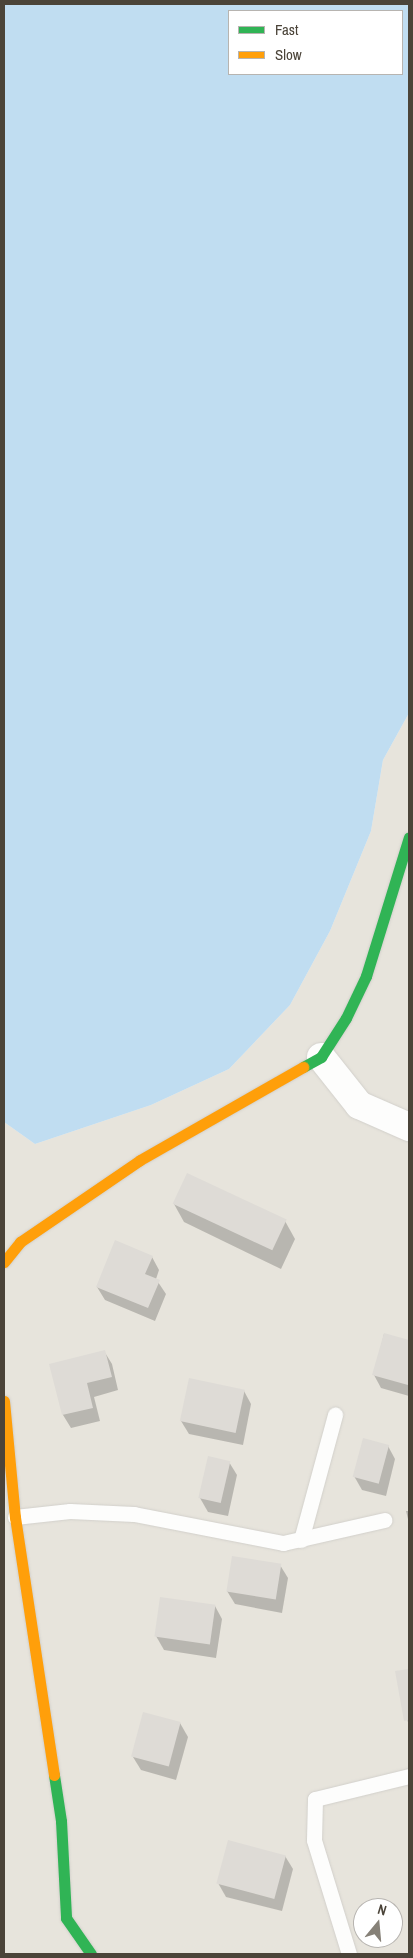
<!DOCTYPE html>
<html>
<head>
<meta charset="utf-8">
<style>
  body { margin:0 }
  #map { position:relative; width:413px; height:1958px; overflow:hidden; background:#f4f2ee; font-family:"Archivo Narrow",sans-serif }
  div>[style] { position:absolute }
  .residential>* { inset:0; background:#e7e4dc }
  .water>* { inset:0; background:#c0ddf1 }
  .shadow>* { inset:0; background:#0003 }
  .building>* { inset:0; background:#dedbd6; transform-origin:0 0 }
  .roads { filter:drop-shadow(0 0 1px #d2d0cb) drop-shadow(0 0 1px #d2d0cb) }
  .lane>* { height:15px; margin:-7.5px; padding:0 7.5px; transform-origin:7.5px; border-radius:7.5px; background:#fdfdfc }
  .street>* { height:28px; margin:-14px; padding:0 14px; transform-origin:14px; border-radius:14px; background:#fdfdfc }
  .fast>* { height:11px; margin:-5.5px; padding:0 5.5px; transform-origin:5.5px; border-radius:5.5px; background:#30b455 }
  .slow>* { height:11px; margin:-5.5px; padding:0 5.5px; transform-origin:5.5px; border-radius:5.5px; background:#ff9f0a }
  span { translate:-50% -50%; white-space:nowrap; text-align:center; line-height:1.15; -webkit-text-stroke:4.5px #fff; paint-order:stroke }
  .frame { position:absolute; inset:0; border:5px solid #4b4439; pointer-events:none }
  .legend { position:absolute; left:228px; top:10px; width:175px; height:65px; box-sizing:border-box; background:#fff; border:1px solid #b7b4b0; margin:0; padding:6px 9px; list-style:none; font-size:15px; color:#4b4439 }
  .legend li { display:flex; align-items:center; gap:10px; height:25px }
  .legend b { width:25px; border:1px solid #b7b4b0 }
  .north { position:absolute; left:353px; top:1898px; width:50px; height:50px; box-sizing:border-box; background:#fff; border:1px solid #b7b4b0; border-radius:50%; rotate:17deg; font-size:14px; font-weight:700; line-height:20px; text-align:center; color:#4b4439 }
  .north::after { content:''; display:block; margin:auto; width:18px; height:22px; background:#868178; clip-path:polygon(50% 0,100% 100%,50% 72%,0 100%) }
</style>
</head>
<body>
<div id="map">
  <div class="residential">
    <i style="clip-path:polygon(evenodd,409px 713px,409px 1954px,4px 1954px,4px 1122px,35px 1144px,151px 1105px,229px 1069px,290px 1005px,330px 931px,371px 831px,383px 760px,409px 713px,363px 1908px,393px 1908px,393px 1938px,363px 1938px,363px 1908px)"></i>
  </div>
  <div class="water">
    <i style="clip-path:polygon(evenodd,4px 4px,409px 4px,409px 713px,383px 760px,371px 831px,330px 931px,290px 1005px,229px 1069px,151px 1105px,35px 1144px,4px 1122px,4px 4px,229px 11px,402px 11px,402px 74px,229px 74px,229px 11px)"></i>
  </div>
  <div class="shadow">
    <i style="clip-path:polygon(174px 1204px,285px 1221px,295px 1239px,281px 1269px,184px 1222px)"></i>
    <i style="clip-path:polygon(152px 1257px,159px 1270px,156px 1279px,166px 1294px,155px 1321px,105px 1300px,97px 1287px)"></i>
    <i style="clip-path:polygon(384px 1334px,409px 1341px,409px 1396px,381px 1388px,374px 1375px)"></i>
    <i style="clip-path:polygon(104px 1351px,112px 1364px,118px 1390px,94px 1397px,100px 1421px,71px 1428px,63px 1415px,51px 1365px)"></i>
    <i style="clip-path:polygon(244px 1391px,251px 1404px,243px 1445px,189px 1434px,181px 1421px)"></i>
    <i style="clip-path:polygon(388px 1446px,395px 1459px,386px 1496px,362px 1490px,354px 1476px)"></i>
    <i style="clip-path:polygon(209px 1457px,229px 1462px,237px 1475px,228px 1516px,208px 1512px,200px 1498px)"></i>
    <i style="clip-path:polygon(406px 1511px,409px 1511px,409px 1523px)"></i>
    <i style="clip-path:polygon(280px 1565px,288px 1578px,282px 1613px,235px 1604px,227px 1591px)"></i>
    <i style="clip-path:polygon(215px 1606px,222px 1619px,216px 1658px,164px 1650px,156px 1636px)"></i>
    <i style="clip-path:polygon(409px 1670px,409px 1727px,397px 1672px)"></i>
    <i style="clip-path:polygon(180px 1723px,188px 1737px,176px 1780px,141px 1770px,133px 1757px)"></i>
    <i style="clip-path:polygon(285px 1856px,293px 1869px,282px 1911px,226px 1897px,218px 1883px)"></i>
  </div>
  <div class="building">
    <i style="left:187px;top:1173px;width:110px;height:34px;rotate:25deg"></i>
    <i style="clip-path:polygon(115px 1240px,153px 1256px,145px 1274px,160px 1280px,148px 1308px,96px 1287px)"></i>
    <i style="clip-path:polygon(384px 1333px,409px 1340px,408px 1385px,372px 1375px)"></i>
    <i style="clip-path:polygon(105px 1350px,112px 1377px,87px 1383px,93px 1408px,62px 1415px,49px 1364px)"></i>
    <i style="left:189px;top:1378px;width:57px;height:44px;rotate:12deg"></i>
    <i style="left:363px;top:1438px;width:27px;height:40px;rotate:15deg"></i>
    <i style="left:208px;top:1456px;width:23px;height:43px;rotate:13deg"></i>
    <i style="left:232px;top:1556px;width:50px;height:36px;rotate:9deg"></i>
    <i style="left:160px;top:1597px;width:56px;height:40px;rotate:8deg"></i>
    <i style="clip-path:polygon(409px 1669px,409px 1720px,404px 1721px,395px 1671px)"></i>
    <i style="left:143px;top:1712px;width:39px;height:46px;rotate:15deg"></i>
    <i style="left:228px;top:1840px;width:60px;height:45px;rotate:15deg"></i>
  </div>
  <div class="roads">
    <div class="lane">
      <i style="left:15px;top:1517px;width:55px;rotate:-6.2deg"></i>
      <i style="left:70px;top:1511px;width:64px;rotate:2.7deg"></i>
      <i style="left:134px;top:1514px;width:152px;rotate:11deg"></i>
      <i style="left:283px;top:1543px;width:104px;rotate:-12.8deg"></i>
      <i style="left:301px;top:1540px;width:130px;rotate:-74.8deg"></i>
      <i style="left:349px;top:1954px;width:119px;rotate:-107.1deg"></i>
      <i style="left:314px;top:1840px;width:41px;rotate:-88.6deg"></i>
      <i style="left:315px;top:1799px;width:97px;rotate:-13.7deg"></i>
    </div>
    <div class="street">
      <i style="left:321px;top:1057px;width:61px;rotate:51.6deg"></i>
      <i style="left:359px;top:1105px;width:55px;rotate:23.7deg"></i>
    </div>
    <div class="fast">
      <i style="left:303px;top:1067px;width:21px;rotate:-29deg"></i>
      <i style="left:321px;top:1057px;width:46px;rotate:-57.3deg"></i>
      <i style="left:346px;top:1018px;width:47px;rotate:-64.5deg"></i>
      <i style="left:366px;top:976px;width:145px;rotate:-72.8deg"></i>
      <i style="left:54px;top:1775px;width:47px;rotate:81.3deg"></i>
      <i style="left:61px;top:1821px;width:97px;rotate:87deg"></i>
      <i style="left:66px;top:1918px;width:44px;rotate:55.2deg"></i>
    </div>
    <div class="slow">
      <i style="left:4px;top:1262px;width:26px;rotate:-51deg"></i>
      <i style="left:20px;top:1242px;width:145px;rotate:-34.3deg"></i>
      <i style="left:140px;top:1160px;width:188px;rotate:-29.7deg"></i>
      <i style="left:4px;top:1401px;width:117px;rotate:84.6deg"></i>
      <i style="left:15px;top:1517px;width:261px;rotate:81.4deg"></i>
    </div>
  </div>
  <div class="frame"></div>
  <ul class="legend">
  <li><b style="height:6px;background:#30b455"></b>Fast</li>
  <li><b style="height:6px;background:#ff9f0a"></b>Slow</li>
  </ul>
  <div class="north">N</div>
</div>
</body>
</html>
